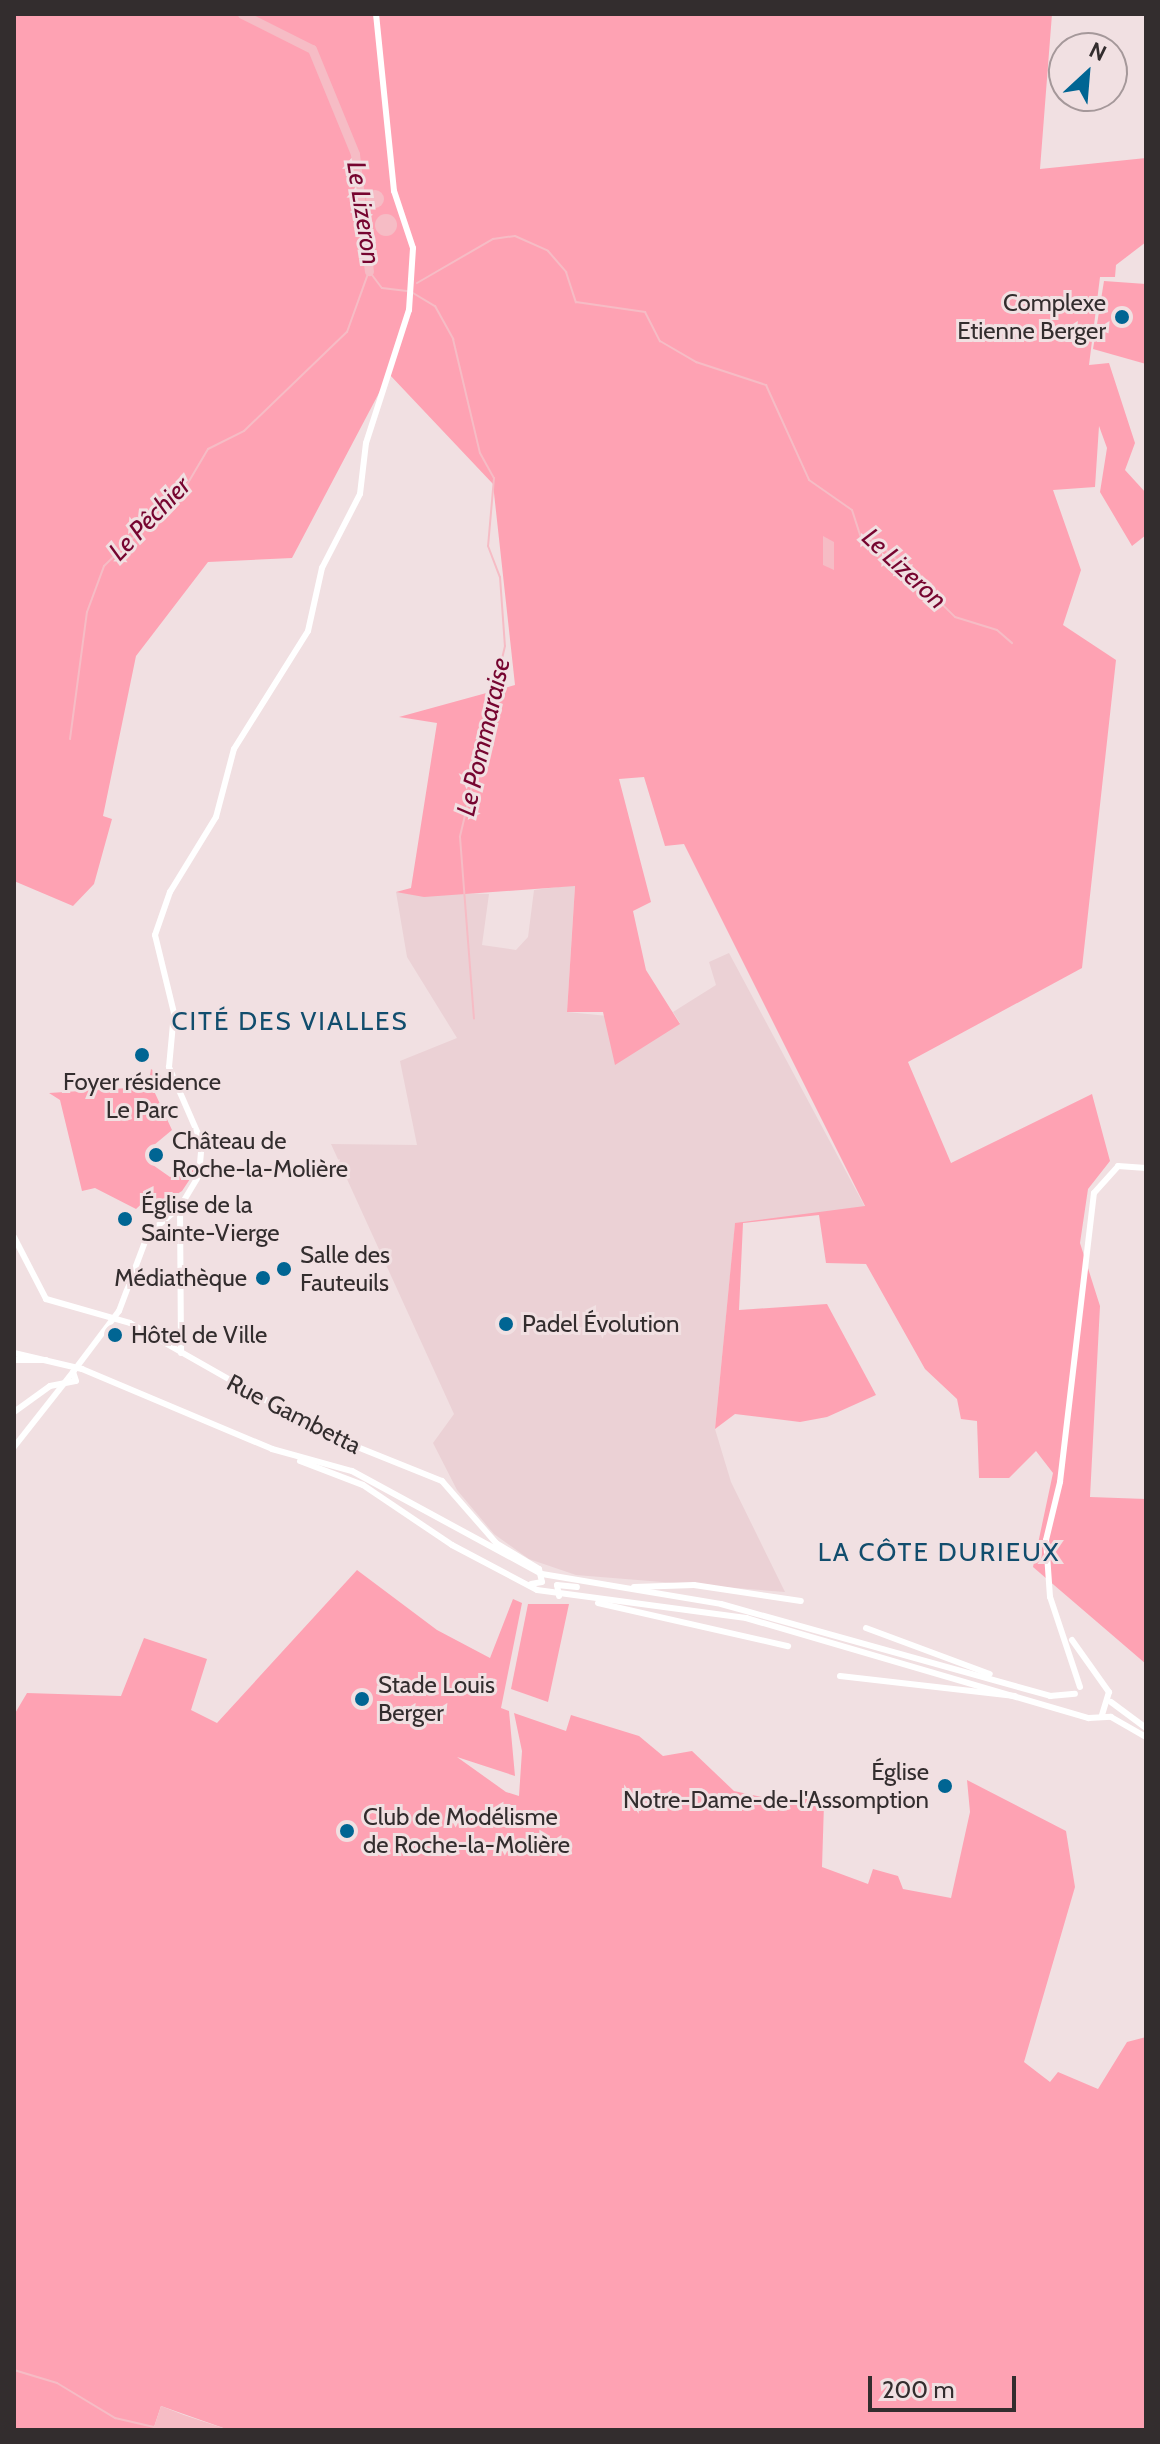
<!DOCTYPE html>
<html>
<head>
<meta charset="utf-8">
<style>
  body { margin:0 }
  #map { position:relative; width:1160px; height:2444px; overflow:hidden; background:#f1e0e2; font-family:Cabin,sans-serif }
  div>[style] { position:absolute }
  .built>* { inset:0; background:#ebd1d5 }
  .green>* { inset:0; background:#fea2b3 }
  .water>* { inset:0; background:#f6bcc5 }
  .round { border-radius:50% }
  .stream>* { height:2px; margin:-1px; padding:0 1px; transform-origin:1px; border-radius:1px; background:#f6bcc5 }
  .river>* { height:9px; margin:-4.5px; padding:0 4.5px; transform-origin:4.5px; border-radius:4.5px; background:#f6bcc5 }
  .secondary>* { height:6px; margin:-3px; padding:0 3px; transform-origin:3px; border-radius:3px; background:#fff }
  .dots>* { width:22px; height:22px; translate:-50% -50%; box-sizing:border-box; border:4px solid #f1e0e2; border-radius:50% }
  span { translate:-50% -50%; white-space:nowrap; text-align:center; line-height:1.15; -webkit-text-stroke:6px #f1e0e2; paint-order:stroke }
  .poi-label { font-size:24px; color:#332d2e }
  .right { translate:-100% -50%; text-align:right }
  .left { translate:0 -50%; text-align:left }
  .street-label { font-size:24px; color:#332d2e }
  .water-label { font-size:26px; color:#760530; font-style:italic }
  .neighbourhood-label { font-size:26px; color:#114d6d; letter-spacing:2px }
  .frame { position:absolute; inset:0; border:16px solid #332d2e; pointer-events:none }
  .north { position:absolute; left:1048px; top:32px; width:80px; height:80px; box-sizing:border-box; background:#f1e0e2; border:2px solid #a5989a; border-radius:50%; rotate:26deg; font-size:22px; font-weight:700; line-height:32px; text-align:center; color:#332d2e }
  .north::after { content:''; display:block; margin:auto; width:28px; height:36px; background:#006593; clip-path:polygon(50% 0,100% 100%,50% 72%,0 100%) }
  .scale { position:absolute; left:868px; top:2376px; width:148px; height:36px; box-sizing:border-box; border:4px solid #332d2e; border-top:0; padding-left:10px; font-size:24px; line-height:28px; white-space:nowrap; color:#332d2e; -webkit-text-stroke:6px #f1e0e2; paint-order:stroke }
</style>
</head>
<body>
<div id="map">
  <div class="built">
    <i style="clip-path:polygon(575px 885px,567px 1012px,680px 1023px,673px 1012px,716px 985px,709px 962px,729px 953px,865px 1207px,735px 1224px,715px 1429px,731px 1482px,785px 1592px,576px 1575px,529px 1559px,494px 1534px,457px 1490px,433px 1443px,454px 1414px,331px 1144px,417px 1145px,400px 1061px,457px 1038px,407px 957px,396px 892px,489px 894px,482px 945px,516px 950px,528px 937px,534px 890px)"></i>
  </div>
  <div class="green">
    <i style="clip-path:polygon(14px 14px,1052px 14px,1040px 169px,1146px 158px,1146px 242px,1116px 265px,1115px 277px,1100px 277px,1089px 365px,1109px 363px,1135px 443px,1125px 470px,1146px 493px,1146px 535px,1132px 546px,1100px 492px,1107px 448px,1099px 426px,1095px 487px,1053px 490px,1081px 570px,1063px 625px,1116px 660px,1082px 968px,908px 1062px,951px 1163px,1092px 1094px,1110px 1161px,1088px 1189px,1080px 1243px,1100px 1306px,1090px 1497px,1146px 1499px,1146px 1664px,1033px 1567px,1053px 1473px,1036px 1451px,1009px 1478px,979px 1478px,977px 1421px,961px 1419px,957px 1399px,925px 1369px,866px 1264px,826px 1263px,819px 1215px,743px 1223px,739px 1310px,827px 1304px,876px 1395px,827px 1417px,800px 1422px,735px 1414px,715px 1429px,735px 1223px,865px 1206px,684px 844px,665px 846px,644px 777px,619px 779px,651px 902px,633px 911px,646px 970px,680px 1024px,615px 1065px,603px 1012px,567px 1012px,575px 886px,424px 897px,396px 892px,411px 888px,437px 723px,399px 717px,515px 685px,493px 484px,389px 374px,292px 558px,208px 562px,136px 656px,103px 816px,112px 819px,94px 884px,73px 906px,14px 881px)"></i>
    <i style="clip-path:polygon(1104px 281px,1146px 284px,1146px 364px,1093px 349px)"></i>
    <i style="clip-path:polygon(151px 1069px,170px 1082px,154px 1091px,172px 1130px,148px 1150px,150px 1163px,170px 1177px,198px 1167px,182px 1191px,159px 1205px,149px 1197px,136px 1209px,95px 1188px,82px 1191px,60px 1100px,49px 1093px,128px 1088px,149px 1081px)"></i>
    <i style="clip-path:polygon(357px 1570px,437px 1630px,490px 1658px,513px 1599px,522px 1603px,501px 1708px,509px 1711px,515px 1776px,457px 1757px,506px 1792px,519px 1796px,522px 1751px,514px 1713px,566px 1731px,571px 1715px,639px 1736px,663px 1756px,692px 1751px,734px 1791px,799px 1805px,805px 1793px,824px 1804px,822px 1867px,868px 1884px,873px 1869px,898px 1876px,903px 1889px,951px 1898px,970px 1812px,967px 1780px,1066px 1831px,1075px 1887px,1024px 2062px,1050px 2082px,1058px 2072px,1098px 2089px,1127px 2042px,1146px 2037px,1146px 2430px,229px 2430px,161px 2406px,153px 2430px,14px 2430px,14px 1715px,27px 1693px,121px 1696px,144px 1638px,207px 1659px,191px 1710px,217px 1723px)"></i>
    <i style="clip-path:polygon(528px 1604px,569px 1604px,548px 1702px,511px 1689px)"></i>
  </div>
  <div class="water">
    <i class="round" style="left:366px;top:190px;width:18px;height:18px"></i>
    <i class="round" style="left:375px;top:214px;width:22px;height:22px"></i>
    <i style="clip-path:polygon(823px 536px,834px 542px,834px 570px,823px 565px)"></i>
    <i style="clip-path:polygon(161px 2406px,184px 2415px,229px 2430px,153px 2430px)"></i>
  </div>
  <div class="stream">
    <i style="left:369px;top:271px;width:21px;rotate:53deg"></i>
    <i style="left:382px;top:288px;width:25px;rotate:7deg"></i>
    <i style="left:417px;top:283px;width:88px;rotate:-30.1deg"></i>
    <i style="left:493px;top:239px;width:22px;rotate:-8deg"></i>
    <i style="left:515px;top:236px;width:36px;rotate:24deg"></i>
    <i style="left:548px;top:251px;width:28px;rotate:49deg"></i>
    <i style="left:566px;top:272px;width:32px;rotate:72deg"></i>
    <i style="left:576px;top:302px;width:70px;rotate:8.2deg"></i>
    <i style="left:645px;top:312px;width:33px;rotate:63deg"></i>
    <i style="left:660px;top:341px;width:42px;rotate:30.3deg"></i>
    <i style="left:696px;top:362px;width:74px;rotate:18.2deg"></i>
    <i style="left:766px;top:385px;width:104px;rotate:65.6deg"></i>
    <i style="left:809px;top:480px;width:52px;rotate:34.9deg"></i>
    <i style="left:852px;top:510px;width:28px;rotate:72deg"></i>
    <i style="left:861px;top:537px;width:18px;rotate:16deg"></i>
    <i style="left:878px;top:542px;width:107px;rotate:44.2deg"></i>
    <i style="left:955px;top:617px;width:44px;rotate:17.2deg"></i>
    <i style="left:997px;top:630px;width:20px;rotate:41deg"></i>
    <i style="left:413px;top:293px;width:26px;rotate:31deg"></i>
    <i style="left:435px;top:306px;width:38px;rotate:61deg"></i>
    <i style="left:453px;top:339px;width:117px;rotate:76.7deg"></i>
    <i style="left:480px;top:453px;width:29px;rotate:61deg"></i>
    <i style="left:494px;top:478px;width:68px;rotate:95deg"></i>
    <i style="left:488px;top:546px;width:33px;rotate:69deg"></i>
    <i style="left:500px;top:577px;width:69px;rotate:85.9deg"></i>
    <i style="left:505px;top:646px;width:196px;rotate:103.3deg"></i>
    <i style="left:460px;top:837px;width:182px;rotate:85.6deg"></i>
    <i style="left:70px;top:739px;width:128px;rotate:-82.4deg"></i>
    <i style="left:87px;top:612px;width:49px;rotate:-69.7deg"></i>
    <i style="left:104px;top:566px;width:112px;rotate:-43.9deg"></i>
    <i style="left:185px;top:488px;width:45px;rotate:-59.5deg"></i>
    <i style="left:208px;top:449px;width:40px;rotate:-26.6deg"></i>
    <i style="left:244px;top:431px;width:143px;rotate:-43.9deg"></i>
    <i style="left:347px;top:332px;width:65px;rotate:-70.2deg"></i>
    <i style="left:14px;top:2370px;width:45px;rotate:16.8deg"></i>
    <i style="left:57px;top:2383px;width:68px;rotate:31.1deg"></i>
    <i style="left:115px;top:2418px;width:40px;rotate:13deg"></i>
  </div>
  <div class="river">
    <i style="left:242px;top:14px;width:78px;rotate:26.6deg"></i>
    <i style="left:312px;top:49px;width:113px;rotate:67.7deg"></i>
    <i style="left:355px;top:154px;width:118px;rotate:83.2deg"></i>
  </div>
  <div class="secondary">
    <i style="left:180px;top:1207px;width:146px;rotate:89.6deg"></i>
    <i style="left:14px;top:1237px;width:70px;rotate:62.7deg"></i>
    <i style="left:46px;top:1299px;width:87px;rotate:15.9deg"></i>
    <i style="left:130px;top:1323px;width:224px;rotate:29.6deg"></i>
    <i style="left:325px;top:1434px;width:126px;rotate:21.9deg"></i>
    <i style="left:442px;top:1481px;width:82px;rotate:48.9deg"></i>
    <i style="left:496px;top:1543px;width:50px;rotate:31.2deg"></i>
    <i style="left:539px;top:1569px;width:13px;rotate:77deg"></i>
    <i style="left:542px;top:1582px;width:11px;rotate:170deg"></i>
    <i style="left:14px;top:1353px;width:70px;rotate:13.2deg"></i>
    <i style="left:82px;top:1369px;width:206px;rotate:22.8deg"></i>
    <i style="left:272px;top:1449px;width:83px;rotate:15.4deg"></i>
    <i style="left:352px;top:1471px;width:216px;rotate:28.5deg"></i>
    <i style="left:542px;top:1574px;width:181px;rotate:9.5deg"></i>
    <i style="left:721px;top:1604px;width:342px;rotate:15.6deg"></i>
    <i style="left:1050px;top:1696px;width:25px;rotate:-5deg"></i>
    <i style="left:14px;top:1360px;width:32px"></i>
    <i style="left:73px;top:1372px;width:76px;rotate:-53deg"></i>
    <i style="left:119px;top:1311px;width:82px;rotate:-69.4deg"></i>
    <i style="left:148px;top:1234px;width:42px;rotate:-40.2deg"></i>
    <i style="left:180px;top:1207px;width:37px;rotate:-59deg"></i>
    <i style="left:199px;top:1175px;width:32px;rotate:-85deg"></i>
    <i style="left:202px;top:1143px;width:83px;rotate:-113.5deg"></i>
    <i style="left:169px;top:1067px;width:54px;rotate:-84.7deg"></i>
    <i style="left:174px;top:1013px;width:80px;rotate:-103.7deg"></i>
    <i style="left:155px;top:935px;width:46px;rotate:-70.8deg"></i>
    <i style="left:170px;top:892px;width:88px;rotate:-58.5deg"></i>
    <i style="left:216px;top:817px;width:70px;rotate:-75.2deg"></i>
    <i style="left:234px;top:749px;width:139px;rotate:-57.9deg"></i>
    <i style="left:308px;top:631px;width:65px;rotate:-77.5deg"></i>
    <i style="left:322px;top:568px;width:83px;rotate:-62.8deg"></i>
    <i style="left:360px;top:494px;width:51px;rotate:-83.3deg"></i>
    <i style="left:366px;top:443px;width:140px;rotate:-72.1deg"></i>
    <i style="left:409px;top:310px;width:62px;rotate:-86.3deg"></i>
    <i style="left:413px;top:248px;width:60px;rotate:-108.4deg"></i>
    <i style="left:394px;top:191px;width:178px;rotate:-95.8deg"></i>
    <i style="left:14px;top:1412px;width:44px;rotate:-35.8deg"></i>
    <i style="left:50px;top:1386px;width:26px;rotate:-11deg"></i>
    <i style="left:76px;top:1381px;width:9px;rotate:-108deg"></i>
    <i style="left:14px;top:1447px;width:95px;rotate:-51.8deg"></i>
    <i style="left:300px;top:1461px;width:67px;rotate:20.9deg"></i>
    <i style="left:363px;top:1485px;width:107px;rotate:34deg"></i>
    <i style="left:452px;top:1545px;width:96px;rotate:27.9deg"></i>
    <i style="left:537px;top:1590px;width:211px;rotate:7.6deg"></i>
    <i style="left:746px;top:1618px;width:357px;rotate:16.3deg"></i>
    <i style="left:1089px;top:1718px;width:22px;rotate:-3deg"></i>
    <i style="left:1111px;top:1717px;width:40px;rotate:29.7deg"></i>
    <i style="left:634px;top:1587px;width:60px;rotate:-1.9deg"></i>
    <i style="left:694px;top:1585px;width:108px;rotate:8.5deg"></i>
    <i style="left:559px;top:1596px;width:11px;rotate:-100deg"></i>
    <i style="left:557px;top:1585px;width:20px;rotate:6deg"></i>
    <i style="left:598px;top:1603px;width:195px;rotate:12.8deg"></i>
    <i style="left:866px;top:1628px;width:132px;rotate:20.4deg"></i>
    <i style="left:1072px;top:1640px;width:64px;rotate:54.6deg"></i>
    <i style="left:1109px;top:1692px;width:24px;rotate:107deg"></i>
    <i style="left:840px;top:1676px;width:176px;rotate:6.5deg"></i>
    <i style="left:1080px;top:1687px;width:95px;rotate:-108.4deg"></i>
    <i style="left:1050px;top:1597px;width:57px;rotate:-94deg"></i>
    <i style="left:1046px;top:1540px;width:60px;rotate:-76.4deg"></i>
    <i style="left:1060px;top:1482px;width:291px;rotate:-83.3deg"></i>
    <i style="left:1094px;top:1193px;width:36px;rotate:-48deg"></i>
    <i style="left:1118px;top:1166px;width:28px;rotate:4deg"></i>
    <i style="left:1111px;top:1702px;width:44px;rotate:36.6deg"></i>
  </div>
  <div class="dots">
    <i style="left:1122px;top:317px;background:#006593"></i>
    <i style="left:142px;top:1055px;background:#006593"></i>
    <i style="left:156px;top:1155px;background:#006593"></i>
    <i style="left:125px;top:1219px;background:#006593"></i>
    <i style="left:284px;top:1269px;background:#006593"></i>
    <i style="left:263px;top:1278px;background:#006593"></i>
    <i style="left:506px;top:1324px;background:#006593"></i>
    <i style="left:115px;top:1335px;background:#006593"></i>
    <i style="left:362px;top:1699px;background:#006593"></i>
    <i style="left:945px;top:1786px;background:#006593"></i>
    <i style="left:347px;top:1831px;background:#006593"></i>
  </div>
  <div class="poi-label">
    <span class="right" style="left:1106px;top:317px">Complexe<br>Etienne Berger</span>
    <span style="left:142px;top:1096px">Foyer résidence<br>Le Parc</span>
    <span class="left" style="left:172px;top:1155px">Château de<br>Roche-la-Molière</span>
    <span class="left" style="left:141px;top:1219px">Église de la<br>Sainte-Vierge</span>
    <span class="left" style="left:300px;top:1269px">Salle des<br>Fauteuils</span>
    <span class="right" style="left:247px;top:1278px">Médiathèque</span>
    <span class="left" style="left:522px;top:1324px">Padel Évolution</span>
    <span class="left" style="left:131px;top:1335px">Hôtel de Ville</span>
    <span class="left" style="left:378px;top:1699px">Stade Louis<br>Berger</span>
    <span class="right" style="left:929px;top:1786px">Église<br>Notre-Dame-de-l'Assomption</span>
    <span class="left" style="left:363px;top:1831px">Club de Modélisme<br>de Roche-la-Molière</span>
  </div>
  <div class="street-label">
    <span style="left:294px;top:1414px;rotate:27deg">Rue Gambetta</span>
  </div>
  <div class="water-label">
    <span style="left:363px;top:213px;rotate:81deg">Le Lizeron</span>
    <span style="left:150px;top:519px;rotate:-46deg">Le Pêchier</span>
    <span style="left:904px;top:569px;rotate:43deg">Le Lizeron</span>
    <span style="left:484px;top:737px;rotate:-77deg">Le Pommaraise</span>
  </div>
  <div class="neighbourhood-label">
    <span style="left:290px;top:1022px">CITÉ DES VIALLES</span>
    <span style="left:939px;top:1553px">LA CÔTE DURIEUX</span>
  </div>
  <div class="frame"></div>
  <div class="north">N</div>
  <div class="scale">200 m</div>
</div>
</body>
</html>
